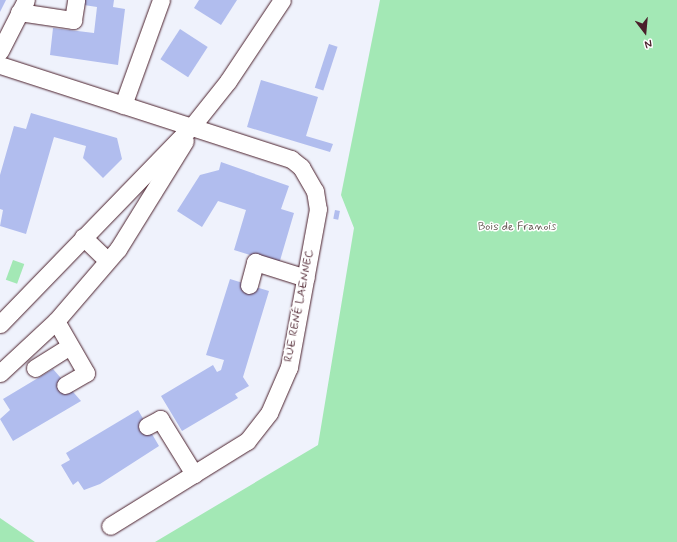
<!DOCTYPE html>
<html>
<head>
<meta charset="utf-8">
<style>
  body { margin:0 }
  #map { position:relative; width:677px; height:542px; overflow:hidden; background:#eff2fc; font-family:Mynerve,sans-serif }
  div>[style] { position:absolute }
  .green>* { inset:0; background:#a3e8b5; transform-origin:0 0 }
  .building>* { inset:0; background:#b1bdee; transform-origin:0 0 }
  .roads { filter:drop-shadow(0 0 1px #4a1f2b) drop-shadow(0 0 1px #4a1f2b) }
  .minor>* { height:17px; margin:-8.5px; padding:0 8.5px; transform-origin:8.5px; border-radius:8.5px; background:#fff }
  span { translate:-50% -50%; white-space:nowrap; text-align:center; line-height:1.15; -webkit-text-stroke:3px #fff; paint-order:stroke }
  .park-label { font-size:12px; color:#655b54 }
  .street-label { font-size:12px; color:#4a1f2b }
  .north { position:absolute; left:625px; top:12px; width:40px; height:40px; -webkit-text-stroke:3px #fff; paint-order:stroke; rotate:164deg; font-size:11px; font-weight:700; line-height:16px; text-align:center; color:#4a1f2b }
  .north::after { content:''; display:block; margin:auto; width:14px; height:18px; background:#4a1f2b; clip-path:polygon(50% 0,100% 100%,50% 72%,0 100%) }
</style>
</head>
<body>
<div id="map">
  <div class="green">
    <i style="clip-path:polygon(380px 0,677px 0,677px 542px,155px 542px,318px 445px,354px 228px,341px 195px)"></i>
    <i style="left:13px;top:260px;width:12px;height:21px;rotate:20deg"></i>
    <i style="clip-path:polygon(0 518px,35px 542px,0 542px)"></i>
  </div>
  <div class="building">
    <i style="clip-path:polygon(0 0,6px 0,0 12px)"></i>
    <i style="clip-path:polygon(85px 0,114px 0,113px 7px,125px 9px,118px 65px,50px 55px,53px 28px,94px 33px,97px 7px,84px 5px)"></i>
    <i style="clip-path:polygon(199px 0,237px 0,221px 25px,194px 8px)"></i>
    <i style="left:180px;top:29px;width:33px;height:36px;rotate:33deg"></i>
    <i style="left:329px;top:44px;width:9px;height:46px;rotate:18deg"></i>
    <i style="clip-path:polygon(261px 80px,318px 97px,306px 136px,333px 144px,330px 152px,247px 127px)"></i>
    <i style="clip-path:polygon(31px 113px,117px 138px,122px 159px,103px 178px,83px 158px,86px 146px,54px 137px,26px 234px,0 226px,3px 210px,0 209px,0 175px,14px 126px,26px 129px)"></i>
    <i style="clip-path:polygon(221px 162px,289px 186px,281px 209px,294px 213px,279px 264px,234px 250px,246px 210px,218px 201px,202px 227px,177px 211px,200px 175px,219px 170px)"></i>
    <i style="left:335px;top:210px;width:5px;height:9px;rotate:11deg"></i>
    <i style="clip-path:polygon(230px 279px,269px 291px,243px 377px,249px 386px,235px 394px,238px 398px,182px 431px,161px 396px,213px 365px,217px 372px,221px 370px,224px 360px,206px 355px)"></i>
    <i style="clip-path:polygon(53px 369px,81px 401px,13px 441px,0 419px,10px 410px,3px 399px)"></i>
    <i style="clip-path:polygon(138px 410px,159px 446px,100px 484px,84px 490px,78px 481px,73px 485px,61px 465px,70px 460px,66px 453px)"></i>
  </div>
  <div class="roads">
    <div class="minor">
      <i style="left:19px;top:12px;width:55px;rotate:8.4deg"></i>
      <i style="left:73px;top:20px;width:20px;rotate:-81deg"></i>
      <i style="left:0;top:51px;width:57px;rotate:-63deg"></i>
      <i style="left:0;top:65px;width:306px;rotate:17.9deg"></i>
      <i style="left:291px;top:159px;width:13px;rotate:39deg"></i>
      <i style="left:301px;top:167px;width:28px;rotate:60deg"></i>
      <i style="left:315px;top:191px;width:18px;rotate:81deg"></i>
      <i style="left:318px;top:209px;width:161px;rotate:100.4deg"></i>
      <i style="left:289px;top:367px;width:50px;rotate:113.5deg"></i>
      <i style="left:269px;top:413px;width:36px;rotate:128deg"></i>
      <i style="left:247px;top:441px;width:161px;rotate:148.2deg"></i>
      <i style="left:123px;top:105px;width:112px;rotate:-70.1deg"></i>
      <i style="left:83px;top:237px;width:33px;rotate:44deg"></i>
      <i style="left:249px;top:285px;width:24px;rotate:-75deg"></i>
      <i style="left:255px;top:262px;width:53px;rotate:17.4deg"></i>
      <i style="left:56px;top:321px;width:60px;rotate:60deg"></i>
      <i style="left:86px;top:373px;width:24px;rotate:150deg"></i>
      <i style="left:0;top:324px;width:277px;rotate:-45.9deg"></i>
      <i style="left:193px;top:125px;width:56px;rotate:-51.5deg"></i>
      <i style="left:228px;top:81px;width:97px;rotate:-56.3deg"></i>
      <i style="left:35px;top:368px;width:41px;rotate:-32.2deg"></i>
      <i style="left:0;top:373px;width:76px;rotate:-42.9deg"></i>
      <i style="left:56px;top:321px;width:95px;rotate:-49.3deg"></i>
      <i style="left:118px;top:249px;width:127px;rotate:-58.2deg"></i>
      <i style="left:147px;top:426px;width:15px;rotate:-28deg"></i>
      <i style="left:160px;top:419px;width:65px;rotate:58.3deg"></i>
    </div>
  </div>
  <div class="park-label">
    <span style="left:517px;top:228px">Bois de Franois</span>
  </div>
  <div class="street-label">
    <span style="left:300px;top:306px;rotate:-79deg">RUE RENÉ LAENNEC</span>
  </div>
  <div class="north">N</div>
</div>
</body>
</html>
